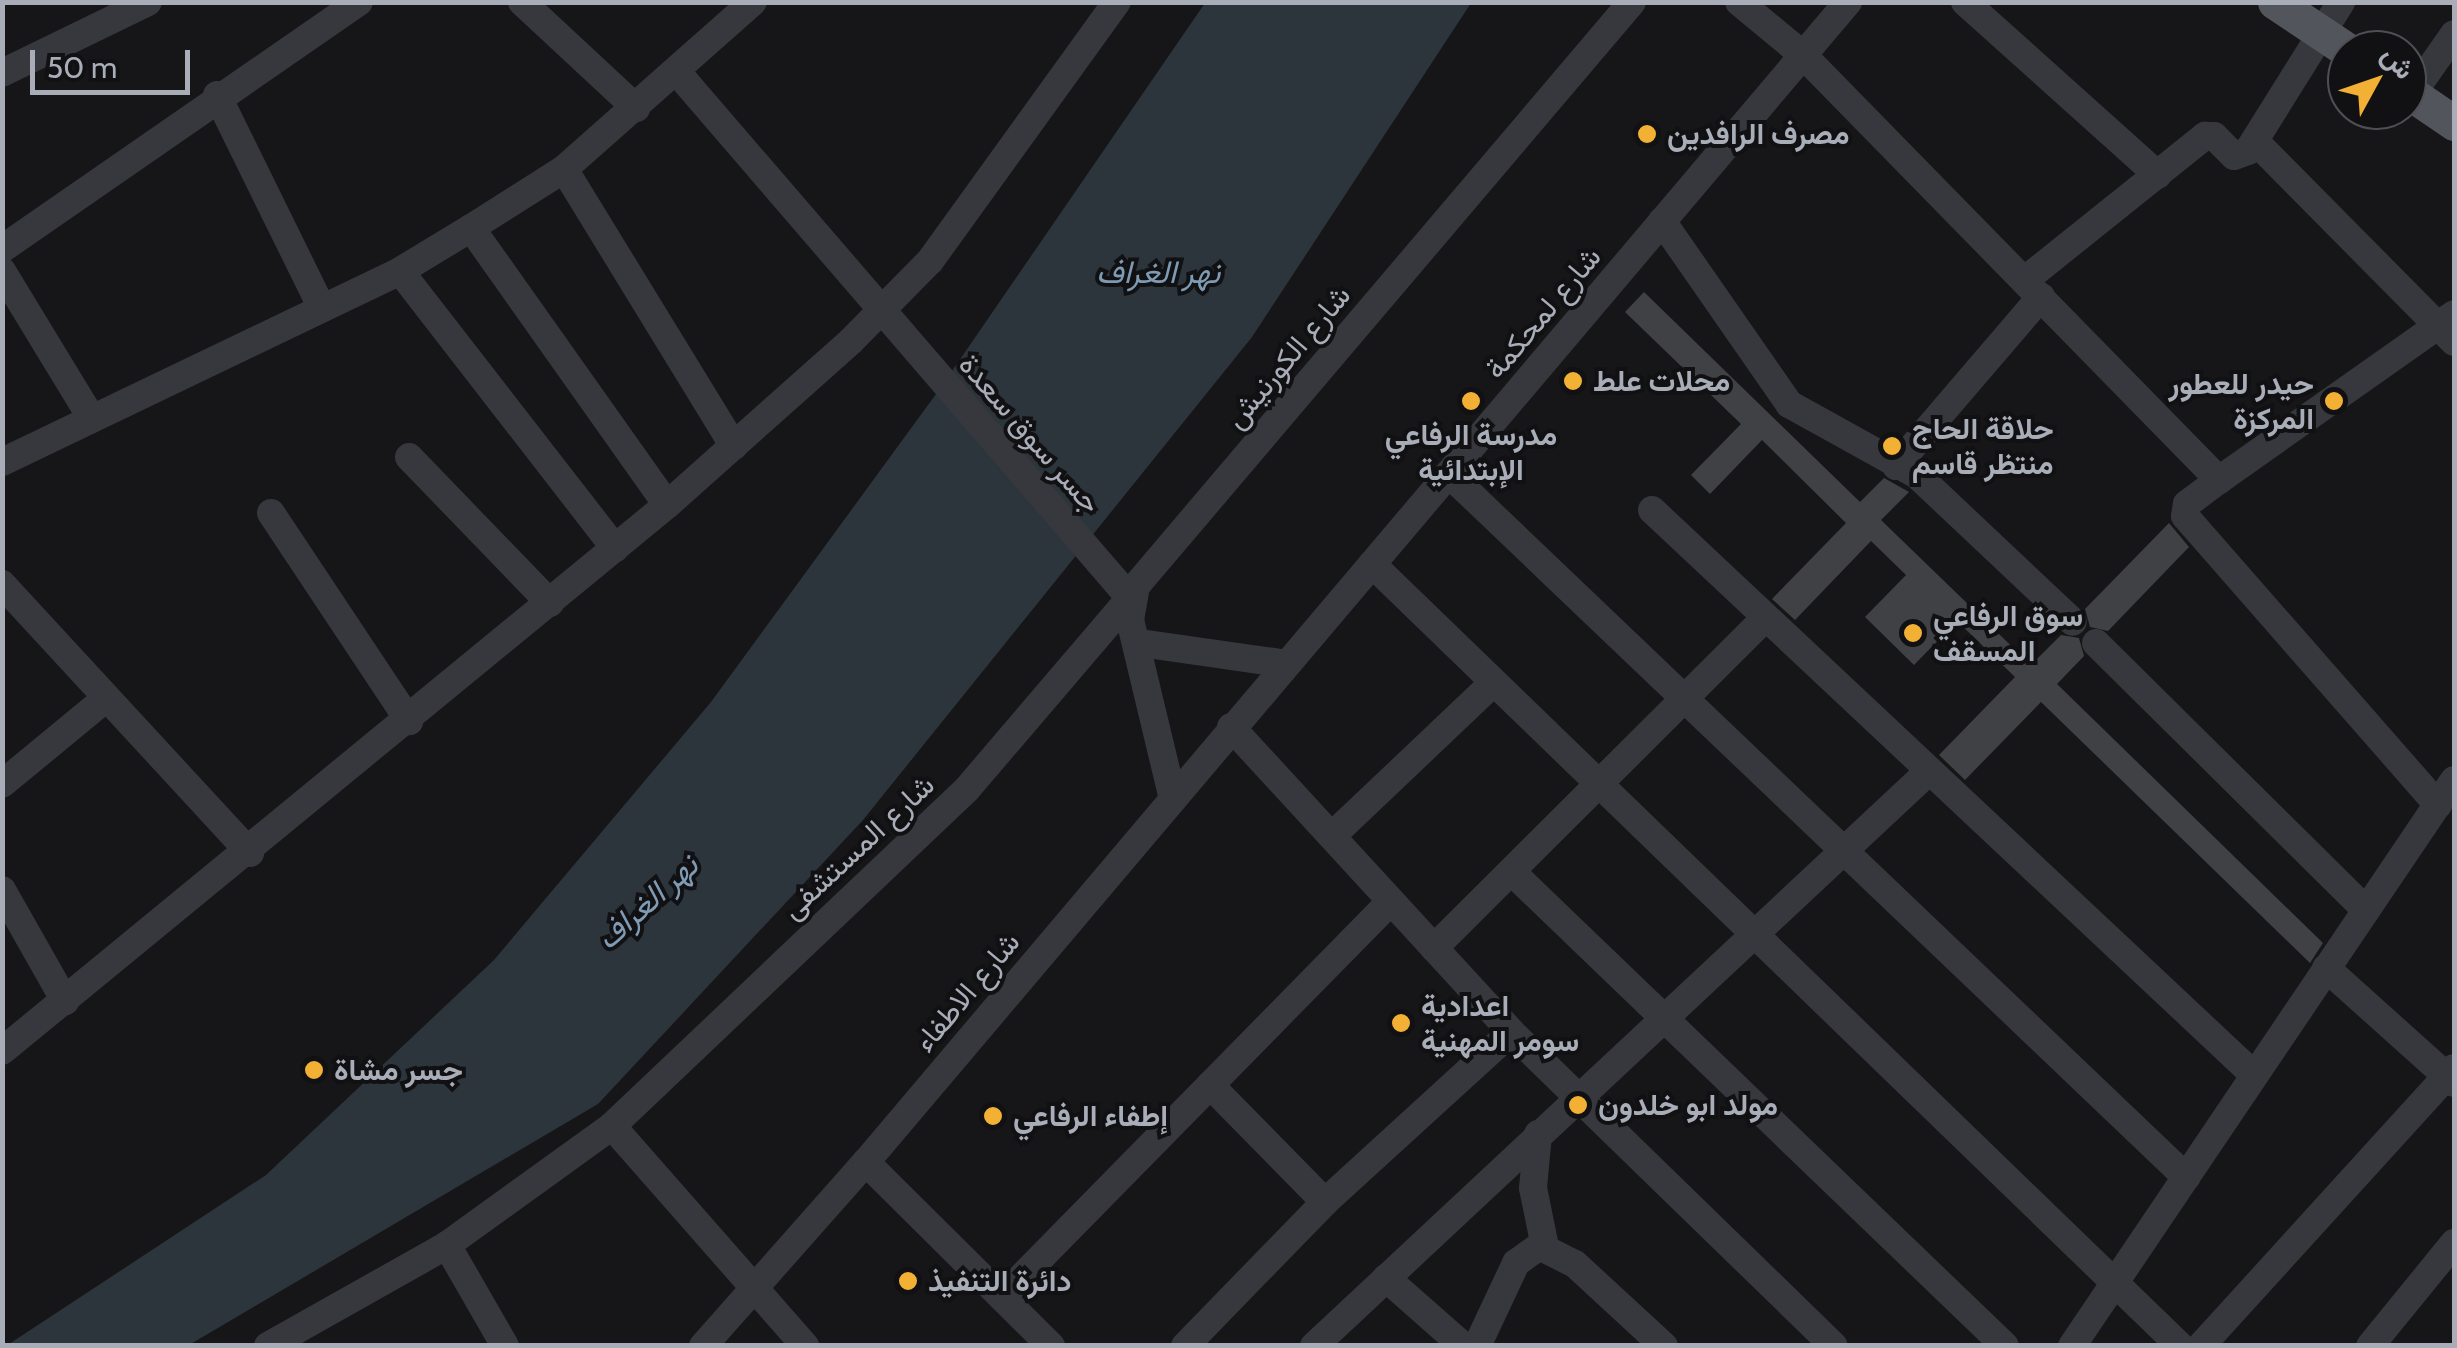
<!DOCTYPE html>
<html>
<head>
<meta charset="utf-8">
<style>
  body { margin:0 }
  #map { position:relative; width:2457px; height:1348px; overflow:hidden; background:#161618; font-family:Cabin,Vazirmatn,sans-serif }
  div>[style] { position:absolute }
  .water>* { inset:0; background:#2c353c }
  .building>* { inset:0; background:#404145 }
  .minor>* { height:28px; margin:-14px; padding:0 14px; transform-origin:14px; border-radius:14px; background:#37383d }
  .major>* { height:35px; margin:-17.5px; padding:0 17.5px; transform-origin:17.5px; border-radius:17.5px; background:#53555c }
  .dots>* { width:28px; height:28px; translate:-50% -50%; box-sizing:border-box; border:5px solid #111113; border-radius:50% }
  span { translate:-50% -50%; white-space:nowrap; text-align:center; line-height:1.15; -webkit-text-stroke:8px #111113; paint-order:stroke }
  .poi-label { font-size:30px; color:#a8adb8; font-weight:700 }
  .left { translate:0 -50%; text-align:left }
  .right { translate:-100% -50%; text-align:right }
  .street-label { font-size:30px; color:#a8adb8 }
  .water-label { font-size:32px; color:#7f9bb3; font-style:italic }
  .frame { position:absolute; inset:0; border:5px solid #a8adb8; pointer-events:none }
  .north { position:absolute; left:2327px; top:30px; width:100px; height:100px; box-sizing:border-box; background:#111113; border:2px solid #4d4f55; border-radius:50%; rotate:50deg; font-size:28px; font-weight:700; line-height:40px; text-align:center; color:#a8adb8 }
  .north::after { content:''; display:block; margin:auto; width:35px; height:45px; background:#f2b134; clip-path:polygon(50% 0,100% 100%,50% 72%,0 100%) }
  .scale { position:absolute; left:30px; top:50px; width:160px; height:45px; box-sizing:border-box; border:5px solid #a8adb8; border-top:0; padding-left:12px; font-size:30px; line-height:35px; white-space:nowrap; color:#a8adb8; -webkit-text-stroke:8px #111113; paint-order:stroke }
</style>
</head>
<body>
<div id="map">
  <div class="water">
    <i style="clip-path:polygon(1205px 3px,1471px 3px,1252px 337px,863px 820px,598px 1104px,189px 1345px,6px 1346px,266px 1175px,494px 960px,711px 702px,939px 390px)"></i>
  </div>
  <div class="building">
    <i style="clip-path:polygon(1644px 292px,1860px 502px,1884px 478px,1909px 492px,1881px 520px,2031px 665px,2061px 635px,2079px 638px,2084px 656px,2057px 684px,2323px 943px,2310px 963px,2041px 702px,1965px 780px,1939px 755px,2015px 677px,1957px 621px,1914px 665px,1865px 617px,1906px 575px,1871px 541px,1795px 620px,1772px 599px,1846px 523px,1762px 440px,1710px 494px,1691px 475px,1741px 424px,1625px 312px)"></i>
    <i style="clip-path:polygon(2169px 523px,2189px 547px,2108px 631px,2090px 627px,2085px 609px)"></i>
  </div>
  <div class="minor">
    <i style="left:522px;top:2px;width:156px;rotate:42.9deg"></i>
    <i style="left:1739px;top:2px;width:83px;rotate:39.6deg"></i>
    <i style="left:1803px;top:55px;width:595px;rotate:45.61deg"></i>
    <i style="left:1965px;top:2px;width:259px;rotate:41.9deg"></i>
    <i style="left:2px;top:73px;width:162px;rotate:-25.9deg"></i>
    <i style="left:2412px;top:94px;width:73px;rotate:-55deg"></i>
    <i style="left:217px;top:95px;width:237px;rotate:63.8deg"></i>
    <i style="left:2257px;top:143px;width:280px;rotate:45.3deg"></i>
    <i style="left:564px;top:169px;width:325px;rotate:58.5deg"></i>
    <i style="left:1662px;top:221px;width:223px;rotate:55.2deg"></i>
    <i style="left:1789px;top:404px;width:146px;rotate:29deg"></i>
    <i style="left:1917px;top:475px;width:214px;rotate:43.3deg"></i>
    <i style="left:471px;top:228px;width:339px;rotate:54.7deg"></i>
    <i style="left:2px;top:249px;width:434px;rotate:-34.7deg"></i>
    <i style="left:2px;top:271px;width:173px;rotate:58.7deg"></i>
    <i style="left:400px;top:271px;width:351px;rotate:52.2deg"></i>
    <i style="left:2025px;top:280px;width:231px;rotate:-38.7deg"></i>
    <i style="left:2205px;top:136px;width:9px"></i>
    <i style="left:2214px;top:136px;width:28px;rotate:45deg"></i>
    <i style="left:2234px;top:156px;width:15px;rotate:-20deg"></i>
    <i style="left:2248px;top:151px;width:176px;rotate:-58deg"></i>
    <i style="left:409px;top:457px;width:203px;rotate:46deg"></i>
    <i style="left:2px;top:462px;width:441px;rotate:-25.6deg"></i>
    <i style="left:400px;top:271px;width:83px;rotate:-31.2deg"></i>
    <i style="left:471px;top:228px;width:110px;rotate:-32.4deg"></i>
    <i style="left:564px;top:169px;width:252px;rotate:-41.5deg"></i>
    <i style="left:1896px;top:466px;width:223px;rotate:-49.4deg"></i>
    <i style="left:1449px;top:474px;width:1019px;rotate:43.65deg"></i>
    <i style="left:1652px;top:510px;width:826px;rotate:43.18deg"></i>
    <i style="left:271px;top:513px;width:250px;rotate:56.4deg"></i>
    <i style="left:1372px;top:564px;width:1124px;rotate:44.06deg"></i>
    <i style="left:2px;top:584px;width:366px;rotate:47.3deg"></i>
    <i style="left:1140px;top:643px;width:148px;rotate:8.1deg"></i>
    <i style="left:2096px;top:643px;width:380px;rotate:44.7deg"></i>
    <i style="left:1231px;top:727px;width:414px;rotate:47.4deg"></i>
    <i style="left:1511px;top:1032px;width:450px;rotate:44.2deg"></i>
    <i style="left:2px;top:784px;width:134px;rotate:-39.5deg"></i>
    <i style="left:1173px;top:799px;width:184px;rotate:-103.5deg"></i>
    <i style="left:1130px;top:620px;width:35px;rotate:-80deg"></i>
    <i style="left:1136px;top:586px;width:766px;rotate:-49.66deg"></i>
    <i style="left:2438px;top:805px;width:384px;rotate:-131.2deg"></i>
    <i style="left:2185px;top:516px;width:12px;rotate:-81deg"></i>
    <i style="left:2187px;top:504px;width:40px;rotate:-37deg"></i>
    <i style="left:2219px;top:480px;width:288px;rotate:-35.2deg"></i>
    <i style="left:1335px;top:833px;width:218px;rotate:-43.5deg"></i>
    <i style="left:1513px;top:873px;width:682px;rotate:43.87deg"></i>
    <i style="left:2px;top:890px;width:128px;rotate:60.4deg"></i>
    <i style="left:1434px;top:948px;width:467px;rotate:-44.9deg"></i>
    <i style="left:2326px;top:968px;width:172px;rotate:41.9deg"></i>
    <i style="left:2px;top:1051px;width:860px;rotate:-39.39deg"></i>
    <i style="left:667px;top:505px;width:246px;rotate:-41.7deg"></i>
    <i style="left:851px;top:341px;width:112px;rotate:-45.4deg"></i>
    <i style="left:930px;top:261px;width:319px;rotate:-54.2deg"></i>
    <i style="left:1210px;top:1085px;width:164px;rotate:45.5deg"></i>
    <i style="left:1325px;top:1202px;width:252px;rotate:-42.4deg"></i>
    <i style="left:612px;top:1126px;width:293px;rotate:48.7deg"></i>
    <i style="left:1538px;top:1134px;width:54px;rotate:95.3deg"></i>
    <i style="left:1533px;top:1188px;width:60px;rotate:78.5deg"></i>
    <i style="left:447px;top:1245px;width:116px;rotate:60.1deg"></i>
    <i style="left:1386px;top:1278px;width:103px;rotate:41.4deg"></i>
    <i style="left:1002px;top:1297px;width:555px;rotate:-45.51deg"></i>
    <i style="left:268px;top:1346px;width:206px;rotate:-29.4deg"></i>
    <i style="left:447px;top:1245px;width:203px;rotate:-35.8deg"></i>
    <i style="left:612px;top:1126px;width:489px;rotate:-43.5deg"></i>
    <i style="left:967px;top:789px;width:251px;rotate:-49.5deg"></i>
    <i style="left:1130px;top:598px;width:694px;rotate:-130.74deg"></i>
    <i style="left:703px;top:1346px;width:246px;rotate:-48.5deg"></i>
    <i style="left:1051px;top:1346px;width:261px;rotate:-135.2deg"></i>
    <i style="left:866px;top:1162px;width:1520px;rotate:-49.75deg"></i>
    <i style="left:1185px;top:1346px;width:201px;rotate:-45.8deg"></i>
    <i style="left:1314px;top:1346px;width:841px;rotate:-43.07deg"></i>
    <i style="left:1477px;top:1346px;width:92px;rotate:-64.8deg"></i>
    <i style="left:1516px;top:1263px;width:29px;rotate:-36deg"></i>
    <i style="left:1539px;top:1246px;width:40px;rotate:26.6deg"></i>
    <i style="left:1575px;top:1264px;width:121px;rotate:42.7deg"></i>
    <i style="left:2072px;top:1346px;width:683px;rotate:-55.98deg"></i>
    <i style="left:2201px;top:1346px;width:376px;rotate:-47.7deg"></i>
    <i style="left:2370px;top:1346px;width:133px;rotate:-50.8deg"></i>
  </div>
  <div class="major">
    <i style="left:2275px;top:2px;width:87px;rotate:33.7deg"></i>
    <i style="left:2407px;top:91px;width:57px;rotate:34.2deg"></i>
  </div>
  <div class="dots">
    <i style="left:1647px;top:134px;background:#f2b134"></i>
    <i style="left:1573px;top:381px;background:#f2b134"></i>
    <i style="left:1471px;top:401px;background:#f2b134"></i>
    <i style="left:2334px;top:401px;background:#f2b134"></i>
    <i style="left:1892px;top:446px;background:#f2b134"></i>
    <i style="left:1913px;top:633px;background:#f2b134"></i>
    <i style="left:1401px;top:1023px;background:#f2b134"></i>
    <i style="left:314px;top:1070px;background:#f2b134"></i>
    <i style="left:1578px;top:1105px;background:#f2b134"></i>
    <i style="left:993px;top:1116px;background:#f2b134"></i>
    <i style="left:908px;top:1281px;background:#f2b134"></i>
  </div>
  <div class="poi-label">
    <span class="left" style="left:1667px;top:134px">مصرف الرافدين</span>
    <span class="left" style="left:1593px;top:381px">محلات علط</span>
    <span class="right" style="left:2314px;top:401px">حيدر للعطور<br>المركزة</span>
    <span class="left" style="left:1912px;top:446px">حلاقة الحاج<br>منتظر قاسم</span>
    <span style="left:1471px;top:452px">مدرسة الرفاعي<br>الإبتدائية</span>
    <span class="left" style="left:1933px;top:633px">سوق الرفاعي<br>المسقف</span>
    <span class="left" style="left:1421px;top:1023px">اعدادية<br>سومر المهنية</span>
    <span class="left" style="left:334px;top:1070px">جسر مشاة</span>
    <span class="left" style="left:1598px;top:1105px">مولد ابو خلدون</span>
    <span class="left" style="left:1013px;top:1116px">إطفاء الرفاعي</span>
    <span class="left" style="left:928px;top:1281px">دائرة التنفيذ</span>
  </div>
  <div class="street-label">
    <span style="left:1543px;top:313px;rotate:-50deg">شارع لمحكمة</span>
    <span style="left:1288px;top:357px;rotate:-50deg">شارع الكورنيش</span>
    <span style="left:1030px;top:434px;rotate:49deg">جسر سوق سعدة</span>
    <span style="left:858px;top:847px;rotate:-43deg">شارع المستشفى</span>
    <span style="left:967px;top:992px;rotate:-50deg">شارع الاطفاء</span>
  </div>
  <div class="water-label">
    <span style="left:1158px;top:272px">نهر الغراف</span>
    <span style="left:647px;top:902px;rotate:-42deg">نهر الغراف</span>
  </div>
  <div class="frame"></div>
  <div class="north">ش</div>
  <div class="scale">50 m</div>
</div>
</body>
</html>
